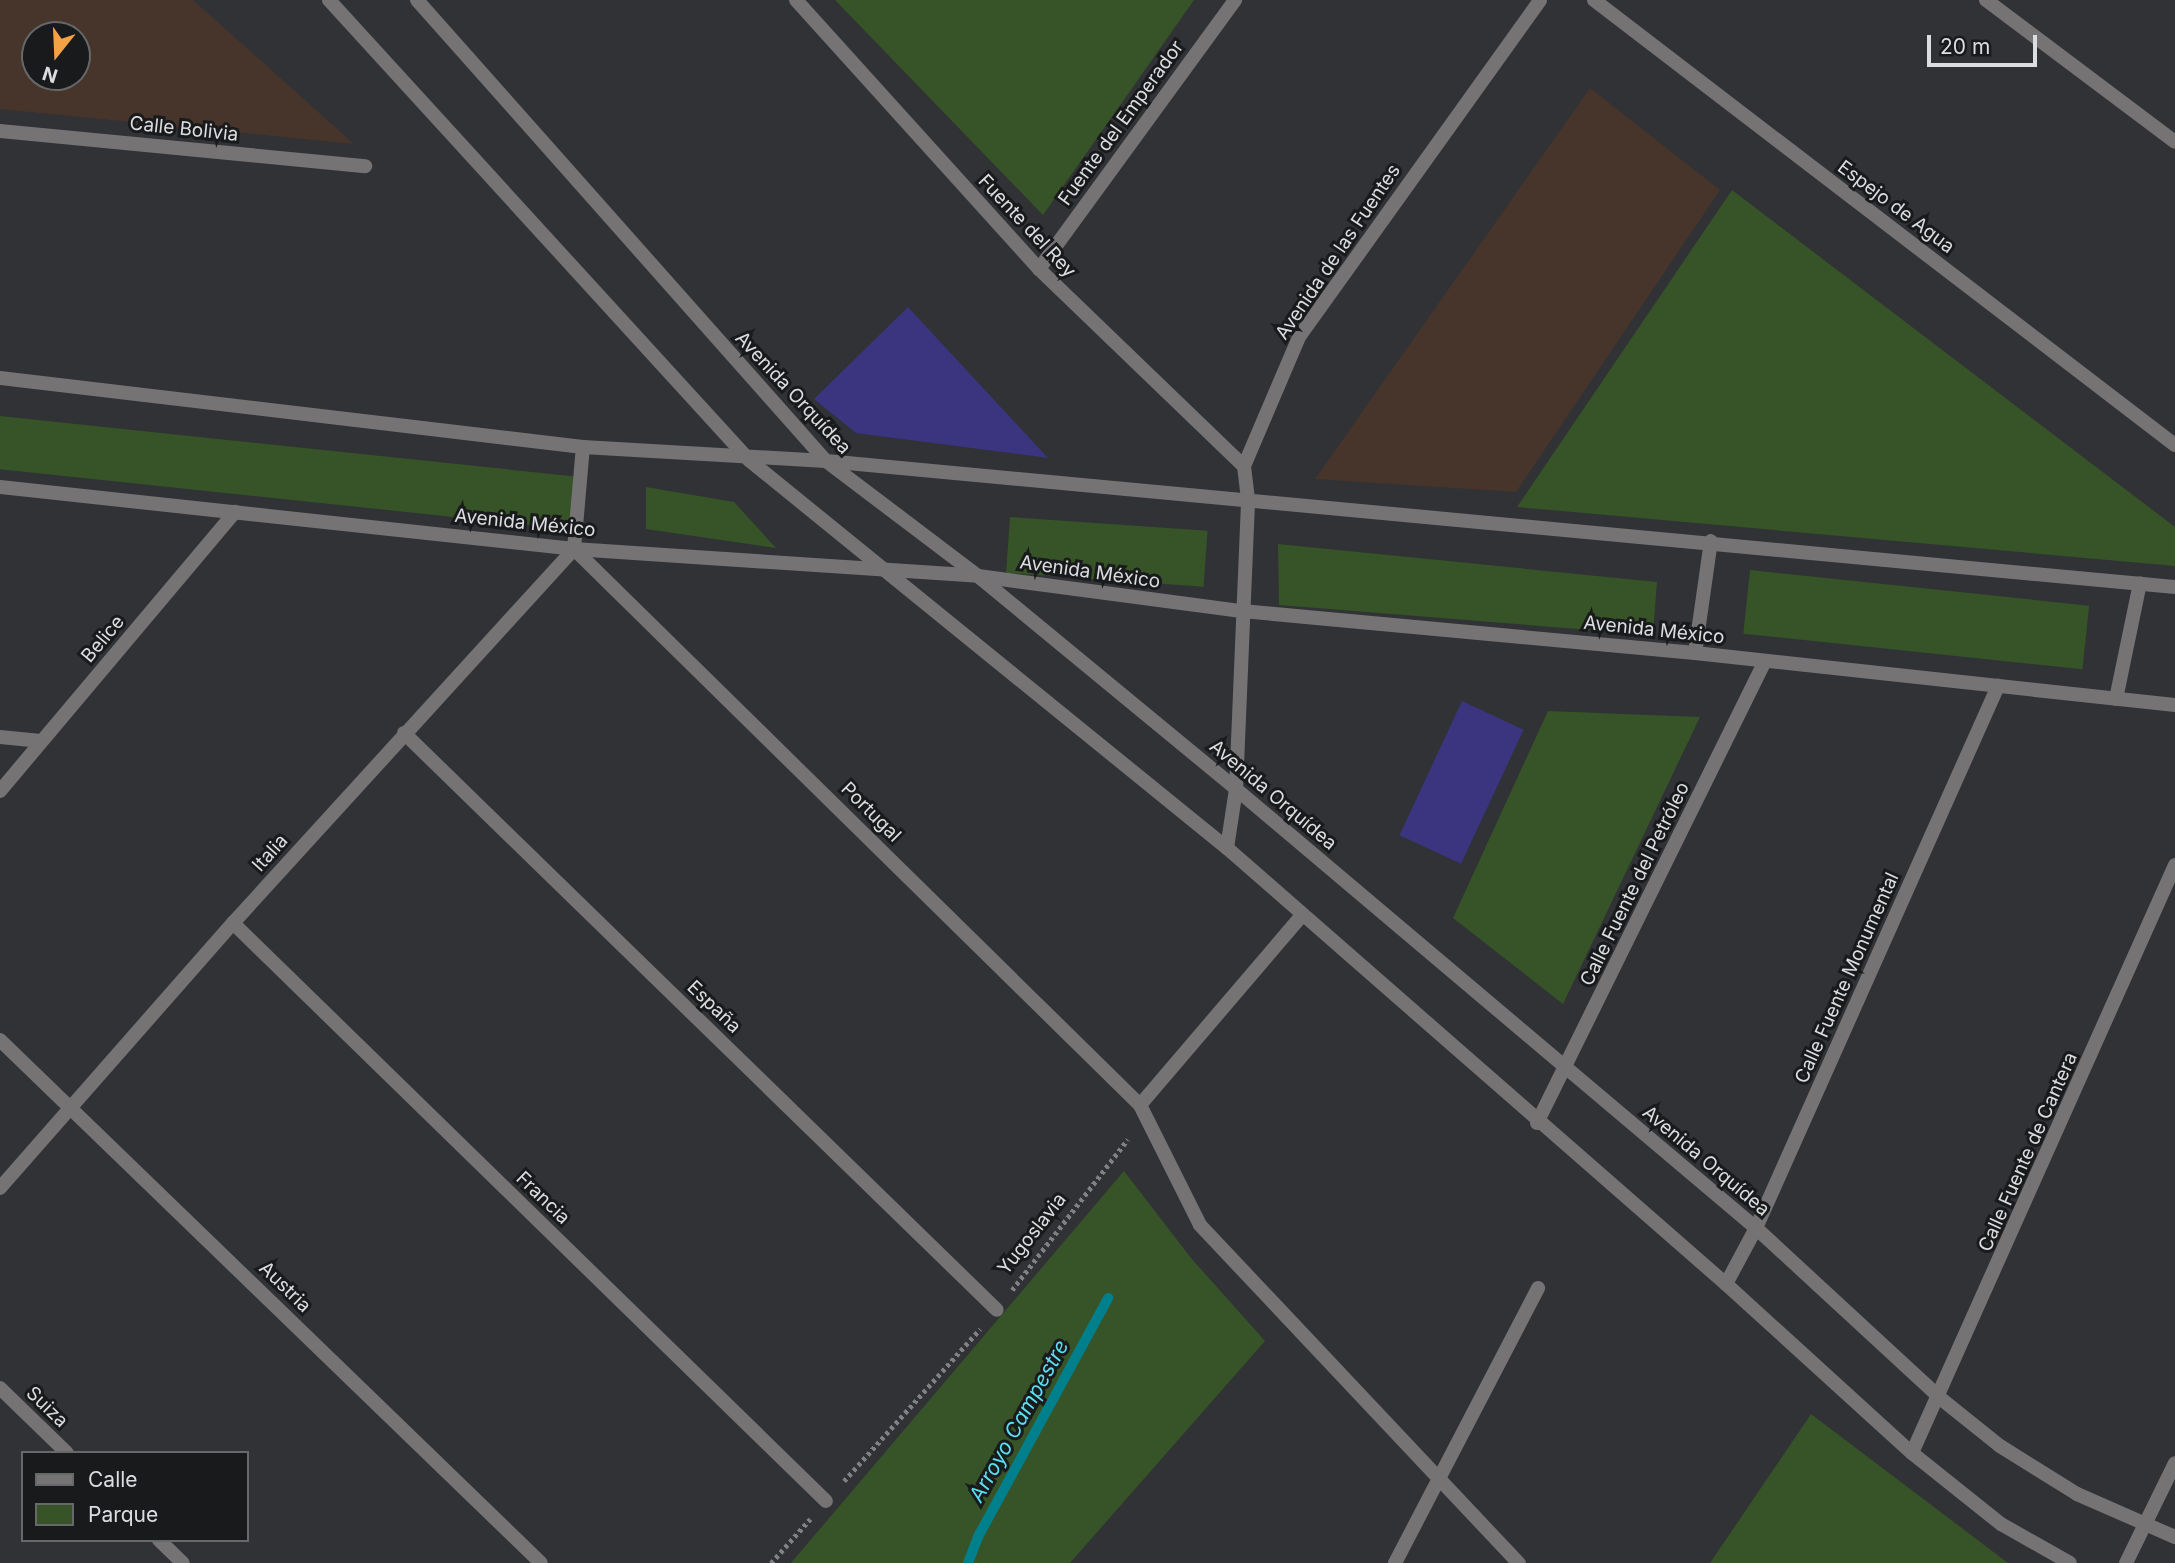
<!DOCTYPE html>
<html>
<head>
<meta charset="utf-8">
<style>
  body { margin:0 }
  #map { position:relative; width:2175px; height:1563px; overflow:hidden; background:#303236; font-family:Inter,sans-serif }
  div>[style] { position:absolute }
  .education>* { inset:0; background:#47352c }
  .green>* { inset:0; background:#365427; transform-origin:0 0 }
  .stream>* { height:10px; margin:-5px; padding:0 5px; transform-origin:5px; border-radius:5px; background:#00808d }
  .building>* { inset:0; background:#3a357e; transform-origin:0 0 }
  .path>* { height:4.5px; margin-top:-2.25px; transform-origin:0; background:repeating-linear-gradient(90deg,#7f8185 0 3.5px,transparent 0 7px) }
  .service>* { height:14px; margin:-7px; padding:0 7px; transform-origin:7px; border-radius:7px; background:#767374 }
  .minor>* { height:14px; margin:-7px; padding:0 7px; transform-origin:7px; border-radius:7px; background:#767374 }
  .tertiary>* { height:14px; margin:-7px; padding:0 7px; transform-origin:7px; border-radius:7px; background:#767374 }
  span { translate:-50% -50%; white-space:nowrap; text-align:center; line-height:1.15; -webkit-text-stroke:6px #191a1b; paint-order:stroke }
  .street-label { font-size:19px; color:#dbdde0 }
  .water-label { font-size:21px; color:#59e0f2; font-style:italic }
  .legend { position:absolute; left:21px; top:1451px; width:228px; height:91px; box-sizing:border-box; background:#191a1b; border:2px solid #67686a; margin:0; padding:9px 12px; list-style:none; font-size:21px; color:#dbdde0 }
  .legend li { display:flex; align-items:center; gap:14px; height:35px }
  .legend b { width:35px; border:2px solid #67686a }
  .north { position:absolute; left:21px; top:21px; width:70px; height:70px; box-sizing:border-box; background:#191a1b; border:2px solid #67686a; border-radius:50%; rotate:198deg; font-size:19px; font-weight:700; line-height:28px; text-align:center; color:#dbdde0 }
  .north::after { content:''; display:block; margin:auto; width:24px; height:32px; background:#f5a246; clip-path:polygon(50% 0,100% 100%,50% 72%,0 100%) }
  .scale { position:absolute; left:1927px; top:35px; width:110px; height:32px; box-sizing:border-box; border:4px solid #dbdde0; border-top:0; padding-left:9px; font-size:21px; line-height:24px; white-space:nowrap; color:#dbdde0; -webkit-text-stroke:5px #191a1b; paint-order:stroke }
</style>
</head>
<body>
<div id="map">
  <div class="education">
    <i style="clip-path:polygon(evenodd,0 0,193px 0,354px 144px,0 109px,0 0,35px 35px,77px 35px,77px 77px,35px 77px,35px 35px)"></i>
    <i style="clip-path:polygon(1590px 88px,1720px 190px,1516px 492px,1315px 479px)"></i>
  </div>
  <div class="green">
    <i style="clip-path:polygon(835px 0,1194px 0,1043px 215px)"></i>
    <i style="clip-path:polygon(1732px 190px,2175px 527px,2175px 566px,1517px 507px)"></i>
    <i style="left:0;top:416px;width:578px;height:53px;rotate:6deg"></i>
    <i style="clip-path:polygon(646px 487px,734px 502px,776px 548px,646px 529px)"></i>
    <i style="left:1010px;top:517px;width:198px;height:56px;rotate:4deg"></i>
    <i style="clip-path:polygon(1278px 544px,1657px 582px,1653px 635px,1279px 605px)"></i>
    <i style="left:1750px;top:570px;width:341px;height:64px;rotate:6deg"></i>
    <i style="clip-path:polygon(1548px 711px,1700px 717px,1563px 1004px,1453px 918px)"></i>
    <i style="clip-path:polygon(1124px 1171px,1191px 1258px,1265px 1341px,1070px 1563px,791px 1563px)"></i>
    <i style="clip-path:polygon(1811px 1414px,2008px 1563px,1710px 1563px)"></i>
  </div>
  <div class="stream">
    <i style="left:968px;top:1563px;width:30px;rotate:-69deg"></i>
    <i style="left:979px;top:1535px;width:270px;rotate:-61.4deg"></i>
  </div>
  <div class="building">
    <i style="clip-path:polygon(908px 307px,1048px 458px,856px 433px,814px 399px)"></i>
    <i style="left:1462px;top:701px;width:68px;height:148px;rotate:25deg"></i>
  </div>
  <div class="path">
    <i style="left:1012px;top:1290px;width:190px;rotate:-52.5deg"></i>
    <i style="left:844px;top:1481px;width:204px;rotate:-48.2deg"></i>
    <i style="left:771px;top:1563px;width:59px;rotate:-48.4deg"></i>
  </div>
  <div class="service">
    <i style="left:1140px;top:1105px;width:134px;rotate:63.4deg"></i>
    <i style="left:1200px;top:1225px;width:465px;rotate:46.7deg"></i>
    <i style="left:1395px;top:1563px;width:310px;rotate:-62.5deg"></i>
  </div>
  <div class="minor">
    <i style="left:796px;top:0;width:363px;rotate:47.9deg"></i>
    <i style="left:1039px;top:269px;width:284px;rotate:43.9deg"></i>
    <i style="left:1594px;top:0;width:732px;rotate:37.45deg"></i>
    <i style="left:1986px;top:0;width:236px;rotate:36.9deg"></i>
    <i style="left:0;top:131px;width:367px;rotate:5.5deg"></i>
    <i style="left:1039px;top:269px;width:333px;rotate:-53.9deg"></i>
    <i style="left:0;top:378px;width:587px;rotate:6.75deg"></i>
    <i style="left:583px;top:447px;width:243px;rotate:3.3deg"></i>
    <i style="left:826px;top:461px;width:1355px;rotate:5.34deg"></i>
    <i style="left:0;top:487px;width:577px;rotate:6.16deg"></i>
    <i style="left:574px;top:549px;width:405px;rotate:3.8deg"></i>
    <i style="left:978px;top:576px;width:266px;rotate:7.6deg"></i>
    <i style="left:1242px;top:611px;width:455px;rotate:5.3deg"></i>
    <i style="left:1695px;top:653px;width:483px;rotate:6.2deg"></i>
    <i style="left:574px;top:549px;width:793px;rotate:44.49deg"></i>
    <i style="left:1140px;top:1105px;width:250px;rotate:-49.5deg"></i>
    <i style="left:574px;top:549px;width:102px;rotate:-85deg"></i>
    <i style="left:1695px;top:653px;width:113px;rotate:-81.9deg"></i>
    <i style="left:2116px;top:699px;width:118px;rotate:-78.3deg"></i>
    <i style="left:404px;top:733px;width:827px;rotate:44.22deg"></i>
    <i style="left:0;top:737px;width:41px;rotate:5.6deg"></i>
    <i style="left:0;top:791px;width:365px;rotate:-49.9deg"></i>
    <i style="left:1227px;top:848px;width:60px;rotate:-81.3deg"></i>
    <i style="left:1236px;top:789px;width:290px;rotate:-87.6deg"></i>
    <i style="left:1248px;top:499px;width:33px;rotate:-97deg"></i>
    <i style="left:1244px;top:466px;width:140px;rotate:-66.9deg"></i>
    <i style="left:1299px;top:337px;width:414px;rotate:-54.4deg"></i>
    <i style="left:233px;top:923px;width:828px;rotate:44.27deg"></i>
    <i style="left:0;top:1040px;width:752px;rotate:44.03deg"></i>
    <i style="left:1537px;top:1123px;width:515px;rotate:-63.73deg"></i>
    <i style="left:0;top:1188px;width:353px;rotate:-48.7deg"></i>
    <i style="left:233px;top:923px;width:506px;rotate:-47.64deg"></i>
    <i style="left:1726px;top:1284px;width:64px;rotate:-61.8deg"></i>
    <i style="left:1756px;top:1228px;width:594px;rotate:-65.94deg"></i>
    <i style="left:0;top:1388px;width:93px;rotate:44.1deg"></i>
    <i style="left:1912px;top:1453px;width:644px;rotate:-65.9deg"></i>
    <i style="left:159px;top:1540px;width:33px;rotate:44deg"></i>
    <i style="left:2126px;top:1563px;width:111px;rotate:-63.9deg"></i>
  </div>
  <div class="tertiary">
    <i style="left:329px;top:0;width:623px;rotate:47.6deg"></i>
    <i style="left:749px;top:460px;width:616px;rotate:39.07deg"></i>
    <i style="left:1227px;top:848px;width:663px;rotate:41.15deg"></i>
    <i style="left:1726px;top:1284px;width:251px;rotate:42.3deg"></i>
    <i style="left:1912px;top:1453px;width:114px;rotate:38.6deg"></i>
    <i style="left:2001px;top:1524px;width:79px;rotate:29.5deg"></i>
    <i style="left:417px;top:0;width:616px;rotate:48.42deg"></i>
    <i style="left:826px;top:461px;width:191px;rotate:37.1deg"></i>
    <i style="left:978px;top:576px;width:335px;rotate:39.5deg"></i>
    <i style="left:1236px;top:789px;width:681px;rotate:40.17deg"></i>
    <i style="left:1756px;top:1228px;width:251px;rotate:42.7deg"></i>
    <i style="left:1940px;top:1398px;width:77px;rotate:38.7deg"></i>
    <i style="left:2000px;top:1446px;width:91px;rotate:31.9deg"></i>
    <i style="left:2077px;top:1494px;width:107px;rotate:23.7deg"></i>
  </div>
  <div class="street-label">
    <span style="left:1121px;top:123px;rotate:-54deg">Fuente del Emperador</span>
    <span style="left:184px;top:129px;rotate:6deg">Calle Bolivia</span>
    <span style="left:1896px;top:207px;rotate:37deg">Espejo de Agua</span>
    <span style="left:1027px;top:226px;rotate:47deg">Fuente del Rey</span>
    <span style="left:1338px;top:252px;rotate:-56deg">Avenida de las Fuentes</span>
    <span style="left:793px;top:393px;rotate:47deg">Avenida Orquídea</span>
    <span style="left:525px;top:523px;rotate:6deg">Avenida México</span>
    <span style="left:1090px;top:572px;rotate:8deg">Avenida México</span>
    <span style="left:1654px;top:630px;rotate:6deg">Avenida México</span>
    <span style="left:103px;top:639px;rotate:-50deg">Belice</span>
    <span style="left:1273px;top:795px;rotate:40deg">Avenida Orquídea</span>
    <span style="left:871px;top:812px;rotate:45deg">Portugal</span>
    <span style="left:270px;top:853px;rotate:-48deg">Italia</span>
    <span style="left:1635px;top:884px;rotate:-64deg">Calle Fuente del Petróleo</span>
    <span style="left:1847px;top:978px;rotate:-66deg">Calle Fuente Monumental</span>
    <span style="left:714px;top:1007px;rotate:44deg">España</span>
    <span style="left:2028px;top:1152px;rotate:-66deg">Calle Fuente de Cantera</span>
    <span style="left:1706px;top:1161px;rotate:40deg">Avenida Orquídea</span>
    <span style="left:543px;top:1198px;rotate:44deg">Francia</span>
    <span style="left:1032px;top:1234px;rotate:-52deg">Yugoslavia</span>
    <span style="left:285px;top:1287px;rotate:44deg">Austria</span>
    <span style="left:47px;top:1407px;rotate:44deg">Suiza</span>
  </div>
  <div class="water-label">
    <span style="left:1019px;top:1421px;rotate:-61deg">Arroyo Campestre</span>
  </div>
  <ul class="legend">
  <li><b style="height:9px;background:#767374"></b>Calle</li>
  <li><b style="height:19px;background:#365427"></b>Parque</li>
  </ul>
  <div class="north">N</div>
  <div class="scale">20 m</div>
</div>
</body>
</html>
